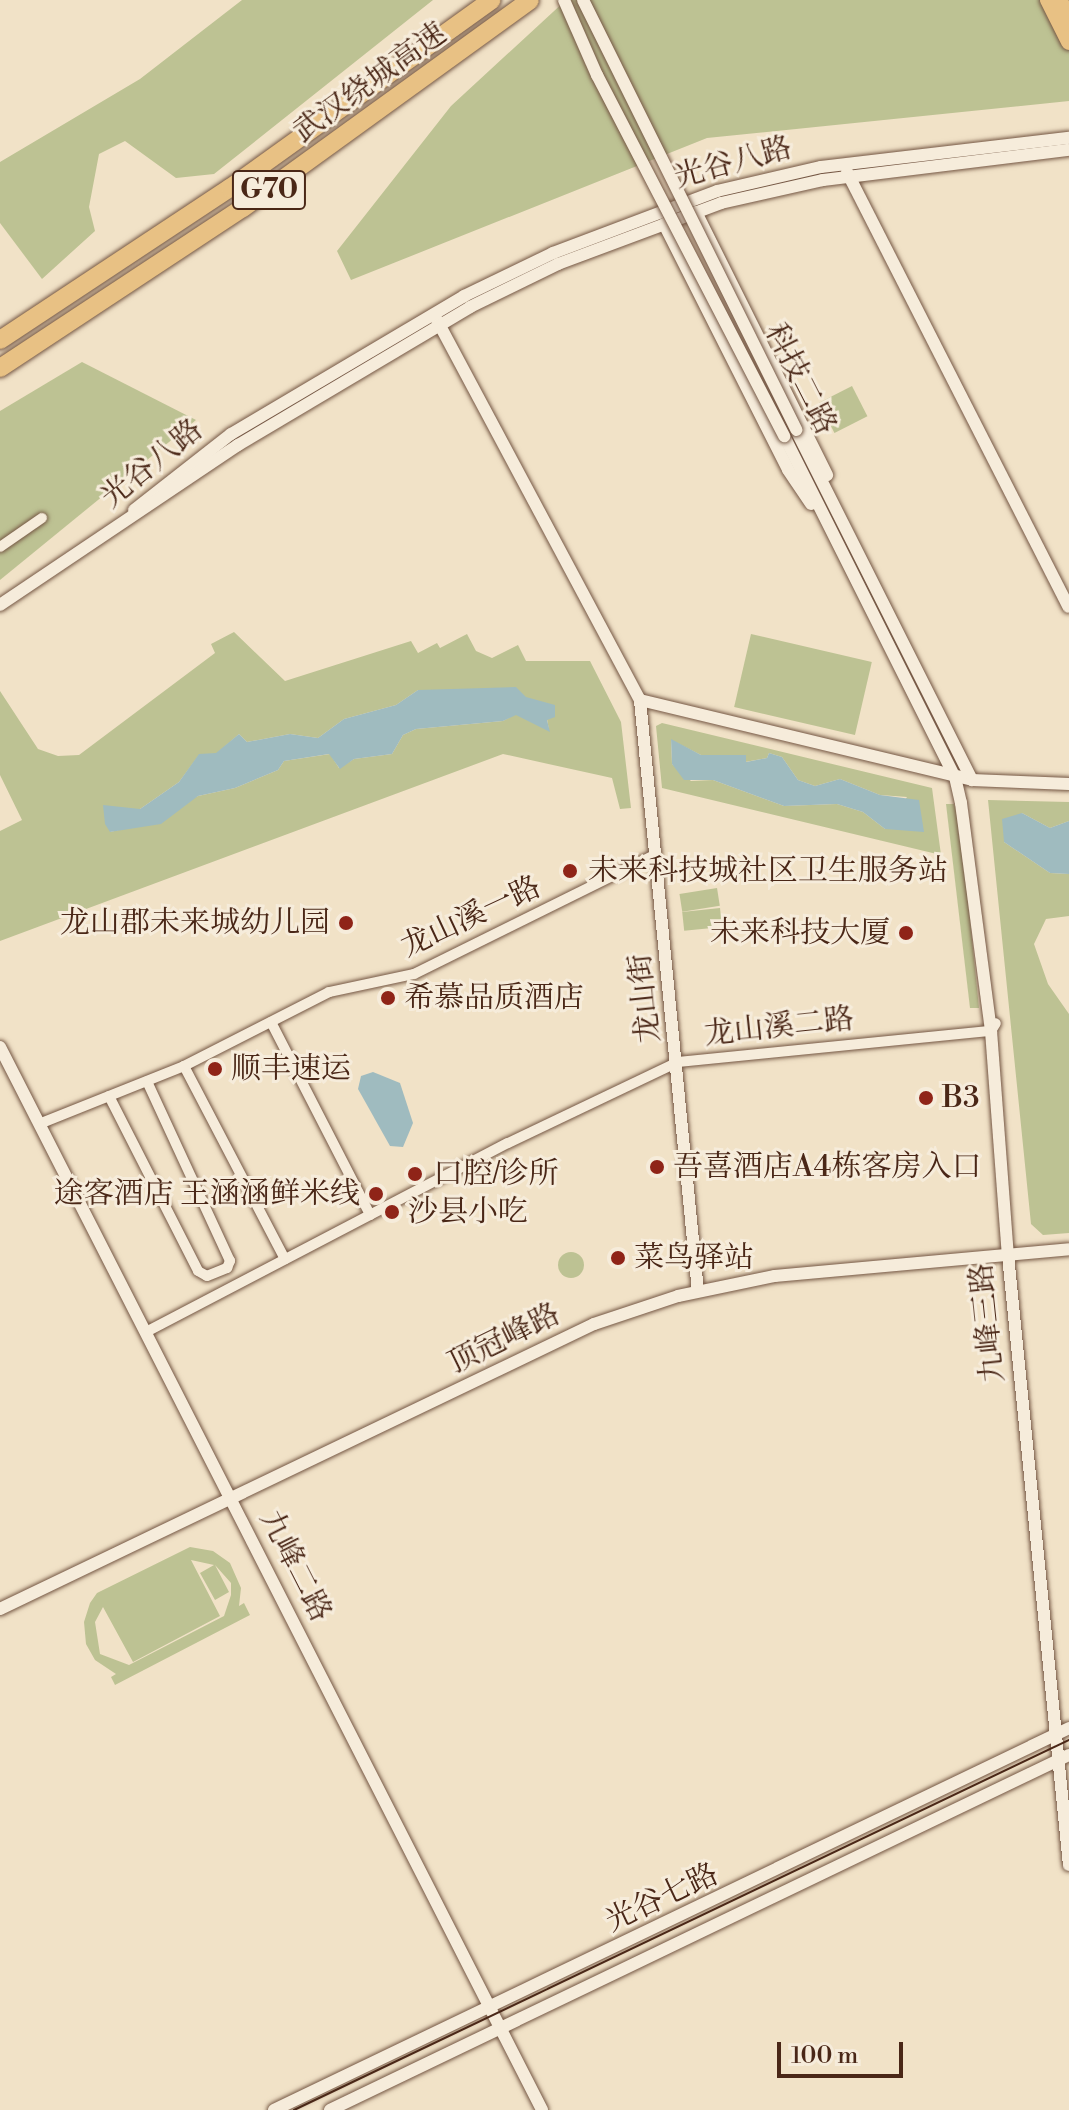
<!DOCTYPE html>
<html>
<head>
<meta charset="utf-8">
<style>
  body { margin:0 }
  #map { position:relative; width:1069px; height:2110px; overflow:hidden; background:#f1e2c7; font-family:"Libre Bodoni","Noto Serif SC",serif }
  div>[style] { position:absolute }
  .green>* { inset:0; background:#bdc293; transform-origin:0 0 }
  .round { border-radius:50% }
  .water>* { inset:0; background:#9fbbbf }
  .roads { filter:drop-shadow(0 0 2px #745643) drop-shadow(0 0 2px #745643) }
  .minor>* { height:10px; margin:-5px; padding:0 5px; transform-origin:5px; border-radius:5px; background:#f6ecdb }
  .tertiary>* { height:12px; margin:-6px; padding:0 6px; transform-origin:6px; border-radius:6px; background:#f6ecdb }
  .trunk>* { height:16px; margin:-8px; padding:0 8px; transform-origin:8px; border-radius:8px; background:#e8c184 }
  .motorway>* { height:18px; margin:-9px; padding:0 9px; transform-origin:9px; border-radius:9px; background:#e8c184 }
  .tram>* { height:2px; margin:-1px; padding:0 1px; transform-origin:1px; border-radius:1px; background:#4a2717 }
  .bridges { filter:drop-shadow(0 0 2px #745643) drop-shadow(0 0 2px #745643) }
  .tertiary-bridge>* { height:12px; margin:-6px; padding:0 6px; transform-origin:6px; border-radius:6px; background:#f6ecdb }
  .dots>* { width:22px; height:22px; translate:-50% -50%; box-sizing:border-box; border:4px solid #f6ecdb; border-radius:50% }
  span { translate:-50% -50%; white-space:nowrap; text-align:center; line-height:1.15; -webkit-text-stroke:6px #f6ecdb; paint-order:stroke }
  .shield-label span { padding:2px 6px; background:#f6ecdb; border:2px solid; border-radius:6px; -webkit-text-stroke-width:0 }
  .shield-label { font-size:28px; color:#4a2717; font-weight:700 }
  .street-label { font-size:30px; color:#4a2717 }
  .poi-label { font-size:30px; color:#4a2717 }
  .left { translate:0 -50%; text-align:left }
  .right { translate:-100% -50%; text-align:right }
  .scale { position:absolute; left:777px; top:2042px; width:126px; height:36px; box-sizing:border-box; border:4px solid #4a2717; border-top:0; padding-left:10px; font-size:24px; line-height:28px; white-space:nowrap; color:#4a2717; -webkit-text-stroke:6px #f6ecdb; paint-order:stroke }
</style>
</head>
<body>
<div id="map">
  <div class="green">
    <i style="clip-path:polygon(242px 0,433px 0,214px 174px,176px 178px,125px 141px,99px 154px,89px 207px,95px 231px,42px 279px,0 223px,0 162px,140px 79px)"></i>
    <i style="clip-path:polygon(566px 0,1069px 0,1069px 101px,707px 138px,351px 280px,337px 251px,451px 106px)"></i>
    <i style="clip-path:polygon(82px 362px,196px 420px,0 580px,0 411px)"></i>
    <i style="left:852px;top:386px;width:34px;height:37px;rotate:63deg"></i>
    <i style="clip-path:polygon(evenodd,234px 632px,285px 681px,411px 641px,418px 653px,437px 643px,440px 648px,467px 634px,476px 651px,492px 658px,518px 645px,526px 661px,590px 661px,621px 722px,631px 808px,620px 809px,612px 778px,503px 754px,0 941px,0 831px,22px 820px,0 775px,0 691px,38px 749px,58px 756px,79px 755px,215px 653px,211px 644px,234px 632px,418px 690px,547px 719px,549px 730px,516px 714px,503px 721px,416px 729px,403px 735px,392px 754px,354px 759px,339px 768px,330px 754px,284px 761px,278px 770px,235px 788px,198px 796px,132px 827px,110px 832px,115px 809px,140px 809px,179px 782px,199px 755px,216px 754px,239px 734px,247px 742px,290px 734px,318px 738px,344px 719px,396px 705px,418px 690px)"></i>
    <i style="left:751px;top:634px;width:124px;height:75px;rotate:13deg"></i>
    <i style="clip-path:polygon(evenodd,662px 723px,932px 788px,941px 855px,662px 788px,656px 726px,662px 723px,671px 740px,701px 755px,746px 756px,745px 762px,767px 758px,769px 753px,782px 757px,798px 780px,815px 786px,840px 779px,880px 795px,907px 797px,885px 829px,863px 812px,837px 804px,784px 806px,713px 780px,691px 781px,672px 764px,671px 740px)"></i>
    <i style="clip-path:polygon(988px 800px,1069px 802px,1069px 821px,1050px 828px,1022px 813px,1004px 842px,1050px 873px,1069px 874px,1069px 916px,1046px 919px,1034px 944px,1048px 984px,1069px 1014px,1069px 1233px,1043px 1235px,1031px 1224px)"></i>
    <i style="clip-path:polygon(946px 804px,954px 804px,961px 832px,979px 1008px,970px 1008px)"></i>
    <i style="left:717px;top:888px;width:18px;height:38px;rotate:81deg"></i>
    <i style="left:720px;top:908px;width:19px;height:38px;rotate:84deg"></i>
    <i class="round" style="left:558px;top:1252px;width:26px;height:26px"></i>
    <i style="clip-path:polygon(evenodd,190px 1547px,213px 1551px,230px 1563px,241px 1588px,239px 1606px,244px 1603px,250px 1615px,115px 1685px,111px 1677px,116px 1674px,95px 1660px,86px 1644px,84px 1622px,90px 1603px,97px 1593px,190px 1547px,191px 1560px,214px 1565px,200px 1573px,215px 1600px,229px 1592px,215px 1565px,231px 1583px,231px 1595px,224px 1616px,129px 1665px,100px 1654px,95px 1622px,103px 1607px,133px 1662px,220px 1616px,191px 1560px)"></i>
  </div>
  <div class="water">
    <i style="clip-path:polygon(516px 687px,526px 697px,555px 705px,555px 717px,547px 720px,550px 732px,516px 715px,503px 721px,416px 729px,403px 735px,392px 754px,354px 759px,340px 769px,329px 754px,284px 761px,278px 770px,235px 788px,198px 796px,161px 824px,110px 832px,105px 824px,103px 805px,140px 809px,179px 782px,199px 754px,216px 753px,239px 734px,247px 742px,290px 734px,318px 738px,344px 719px,396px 705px,418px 690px)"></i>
    <i style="clip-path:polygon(671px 739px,701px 755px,746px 755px,746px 762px,767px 758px,769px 753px,782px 757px,798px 780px,815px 786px,840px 779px,880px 795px,919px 800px,924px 832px,885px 829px,863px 812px,837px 804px,784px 806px,713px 780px,684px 780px,672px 764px)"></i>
    <i style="clip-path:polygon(1022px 813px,1050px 828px,1069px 821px,1069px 874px,1050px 873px,1004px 842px,1002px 819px)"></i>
    <i style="clip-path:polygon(373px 1072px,400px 1083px,413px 1123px,403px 1147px,390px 1146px,358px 1089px,361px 1076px)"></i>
  </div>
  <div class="roads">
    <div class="minor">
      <i style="left:0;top:547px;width:51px;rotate:-34.6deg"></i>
      <i style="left:271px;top:1022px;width:217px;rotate:62.8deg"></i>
      <i style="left:184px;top:1066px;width:218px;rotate:62.4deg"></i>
      <i style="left:109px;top:1096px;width:196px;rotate:63deg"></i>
      <i style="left:198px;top:1271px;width:10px;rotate:29deg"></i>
      <i style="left:207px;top:1276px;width:22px;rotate:-22deg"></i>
      <i style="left:227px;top:1268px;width:8px;rotate:-67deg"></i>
      <i style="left:230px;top:1261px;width:198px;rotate:-114.8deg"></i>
      <i style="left:39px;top:1124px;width:156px;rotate:-21.8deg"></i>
      <i style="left:184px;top:1066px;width:163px;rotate:-27deg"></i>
      <i style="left:329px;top:992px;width:87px;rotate:-12deg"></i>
      <i style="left:414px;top:974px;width:269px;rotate:-26.3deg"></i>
      <i style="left:146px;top:1332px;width:408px;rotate:-27.6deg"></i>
      <i style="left:508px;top:1143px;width:188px;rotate:-25.5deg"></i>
      <i style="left:678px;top:1062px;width:315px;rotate:-5.7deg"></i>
      <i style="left:991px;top:1031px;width:9px;rotate:-58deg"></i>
    </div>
    <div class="tertiary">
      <i style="left:847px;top:172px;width:488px;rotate:63deg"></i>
      <i style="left:696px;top:212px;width:294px;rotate:63.5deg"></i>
      <i style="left:664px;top:224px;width:275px;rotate:63.2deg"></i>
      <i style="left:788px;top:470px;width:41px;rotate:55.9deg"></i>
      <i style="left:437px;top:320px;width:431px;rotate:61.9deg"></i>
      <i style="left:640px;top:700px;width:594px;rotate:84.4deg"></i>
      <i style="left:796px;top:430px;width:392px;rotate:63.3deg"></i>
      <i style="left:784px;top:436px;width:381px;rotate:63.4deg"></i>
      <i style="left:955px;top:777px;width:27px;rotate:77deg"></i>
      <i style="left:961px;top:803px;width:230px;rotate:82.5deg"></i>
      <i style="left:991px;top:1031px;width:225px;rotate:85.7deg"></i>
      <i style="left:1008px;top:1255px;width:613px;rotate:84.29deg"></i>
      <i style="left:134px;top:510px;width:123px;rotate:-38.1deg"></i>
      <i style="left:231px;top:434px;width:271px;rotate:-30.6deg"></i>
      <i style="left:464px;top:296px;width:99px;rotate:-25.8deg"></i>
      <i style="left:553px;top:253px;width:175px;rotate:-20.7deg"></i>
      <i style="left:717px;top:191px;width:107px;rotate:-13deg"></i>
      <i style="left:821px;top:167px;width:250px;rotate:-6.7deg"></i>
      <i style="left:0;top:605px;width:287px;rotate:-33.9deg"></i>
      <i style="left:238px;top:445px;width:270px;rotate:-30.7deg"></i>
      <i style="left:470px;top:307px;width:98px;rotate:-26deg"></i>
      <i style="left:558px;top:264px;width:174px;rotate:-20.5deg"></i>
      <i style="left:721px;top:203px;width:105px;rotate:-12.7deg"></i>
      <i style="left:823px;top:180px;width:248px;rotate:-7deg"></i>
      <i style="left:640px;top:700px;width:342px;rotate:13.5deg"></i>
      <i style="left:972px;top:780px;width:97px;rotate:2.4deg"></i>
      <i style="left:0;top:1047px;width:1193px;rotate:62.98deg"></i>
      <i style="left:0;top:1609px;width:659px;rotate:-25.63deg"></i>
      <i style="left:594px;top:1324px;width:89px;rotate:-18.4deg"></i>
      <i style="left:678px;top:1296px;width:99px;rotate:-11.7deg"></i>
      <i style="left:775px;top:1276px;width:295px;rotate:-5.2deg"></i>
      <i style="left:274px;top:2110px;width:882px;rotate:-25.66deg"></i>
      <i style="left:330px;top:2110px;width:820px;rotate:-25.66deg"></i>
    </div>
    <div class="trunk">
      <i style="left:1048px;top:0;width:47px;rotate:63.4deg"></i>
      <i style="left:1060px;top:0;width:25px;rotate:69deg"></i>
    </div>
    <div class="motorway">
      <i style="left:0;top:340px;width:276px;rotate:-33.5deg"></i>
      <i style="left:230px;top:188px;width:322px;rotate:-35.7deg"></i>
      <i style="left:0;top:368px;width:291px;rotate:-33.4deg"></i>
      <i style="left:243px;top:208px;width:354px;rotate:-35.9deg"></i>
    </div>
  </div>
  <div class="tram">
    <i style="left:294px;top:2110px;width:859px;rotate:-25.52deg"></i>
  </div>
  <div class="bridges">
    <div class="tertiary-bridge">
      <i style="left:564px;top:0;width:82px;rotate:66.3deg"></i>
      <i style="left:597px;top:75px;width:407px;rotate:62.6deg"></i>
      <i style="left:583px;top:0;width:480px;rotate:63.6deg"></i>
    </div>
  </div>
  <div class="dots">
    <i style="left:570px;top:871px;background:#8f2418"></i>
    <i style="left:346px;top:923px;background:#8f2418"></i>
    <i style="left:906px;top:933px;background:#8f2418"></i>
    <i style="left:388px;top:998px;background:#8f2418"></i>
    <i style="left:215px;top:1069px;background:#8f2418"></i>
    <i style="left:926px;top:1098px;background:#8f2418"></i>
    <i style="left:657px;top:1167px;background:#8f2418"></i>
    <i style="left:415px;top:1174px;background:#8f2418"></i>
    <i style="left:376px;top:1194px;background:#8f2418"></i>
    <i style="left:392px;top:1212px;background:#8f2418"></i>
    <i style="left:618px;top:1258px;background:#8f2418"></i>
  </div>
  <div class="shield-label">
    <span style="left:269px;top:190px">G70</span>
  </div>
  <div class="street-label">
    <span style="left:370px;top:83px;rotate:-36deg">武汉绕城高速</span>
    <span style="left:733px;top:163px;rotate:-15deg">光谷八路</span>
    <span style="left:800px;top:379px;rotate:63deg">科技二路</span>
    <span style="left:152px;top:464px;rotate:-39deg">光谷八路</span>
    <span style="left:471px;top:917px;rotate:-25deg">龙山溪一路</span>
    <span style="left:645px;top:998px;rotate:-96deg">龙山街</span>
    <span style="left:779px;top:1027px;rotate:-6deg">龙山溪二路</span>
    <span style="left:988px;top:1323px;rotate:-96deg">九峰三路</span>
    <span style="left:504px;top:1339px;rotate:-26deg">顶冠峰路</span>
    <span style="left:295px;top:1566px;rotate:63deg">九峰二路</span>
    <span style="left:662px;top:1898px;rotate:-25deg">光谷七路</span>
  </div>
  <div class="poi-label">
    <span class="left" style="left:588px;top:871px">未来科技城社区卫生服务站</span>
    <span class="right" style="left:330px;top:923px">龙山郡未来城幼儿园</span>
    <span class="right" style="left:890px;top:933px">未来科技大厦</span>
    <span class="left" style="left:404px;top:998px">希慕品质酒店</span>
    <span class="left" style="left:231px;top:1069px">顺丰速运</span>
    <span class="left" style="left:942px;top:1098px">B3</span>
    <span class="left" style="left:673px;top:1167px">吾喜酒店A4栋客房入口</span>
    <span class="left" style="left:433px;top:1174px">口腔/诊所</span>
    <span class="right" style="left:360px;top:1194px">途客酒店 王涵涵鲜米线</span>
    <span class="left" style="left:408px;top:1212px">沙县小吃</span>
    <span class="left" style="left:634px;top:1258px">菜鸟驿站</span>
  </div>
  <div class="scale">100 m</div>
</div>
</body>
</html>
